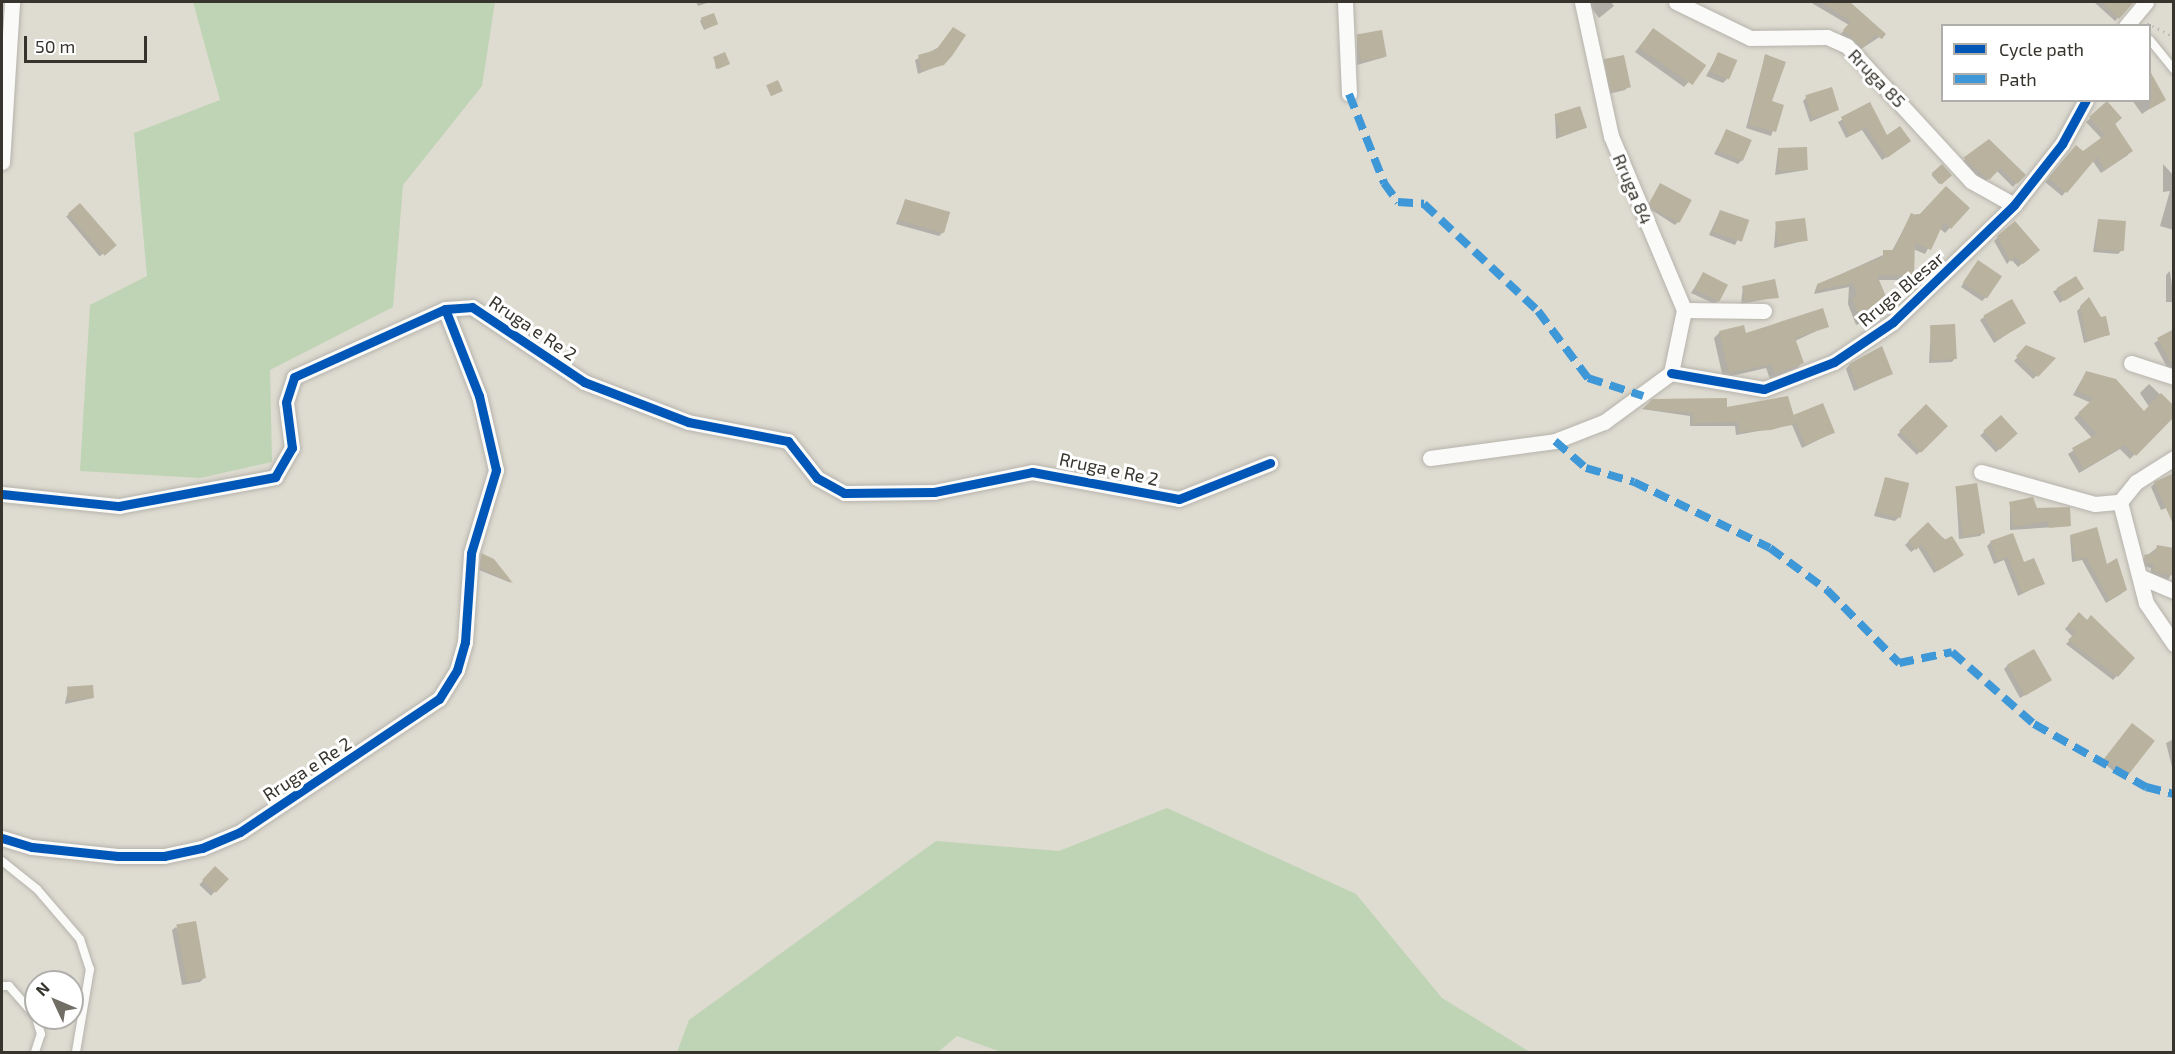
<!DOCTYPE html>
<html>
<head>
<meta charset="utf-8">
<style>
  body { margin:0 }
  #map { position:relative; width:2175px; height:1054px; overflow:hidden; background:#dedbd1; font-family:"Exo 2",sans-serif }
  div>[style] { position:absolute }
  .green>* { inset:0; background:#bfd4b4 }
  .shadow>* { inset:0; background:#0003; transform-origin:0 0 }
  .building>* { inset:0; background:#b9b29e; transform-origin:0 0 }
  .path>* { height:3px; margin-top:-1.5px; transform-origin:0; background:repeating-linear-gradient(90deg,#bebdba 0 1.5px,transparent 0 6px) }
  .roads { filter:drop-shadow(0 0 2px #b6b3ac) drop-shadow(0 0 2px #b6b3ac) }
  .service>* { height:8px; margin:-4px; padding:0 4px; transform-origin:4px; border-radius:4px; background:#fafaf8 }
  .minor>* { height:15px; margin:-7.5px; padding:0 7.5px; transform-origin:7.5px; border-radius:7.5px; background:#fafaf8 }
  .quiet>* { height:8px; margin-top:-4px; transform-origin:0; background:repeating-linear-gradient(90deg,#3e97d7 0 15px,transparent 0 23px) }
  .cycleway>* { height:9px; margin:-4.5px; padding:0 4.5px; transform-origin:4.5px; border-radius:4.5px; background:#0057b8 }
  span { translate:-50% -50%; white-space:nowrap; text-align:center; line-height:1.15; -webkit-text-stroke:6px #fff; paint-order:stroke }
  .street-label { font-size:18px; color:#36342d }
  .frame { position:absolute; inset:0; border:3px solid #36342d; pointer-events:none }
  .legend { position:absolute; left:1941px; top:24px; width:210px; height:78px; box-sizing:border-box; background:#fff; border:2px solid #afaeab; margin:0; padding:8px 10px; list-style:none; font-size:18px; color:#36342d }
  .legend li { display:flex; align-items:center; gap:12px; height:30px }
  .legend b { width:30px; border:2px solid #afaeab }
  .north { position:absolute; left:24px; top:970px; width:60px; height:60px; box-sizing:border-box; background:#fff; border:2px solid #afaeab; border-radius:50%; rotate:314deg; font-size:16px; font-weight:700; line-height:24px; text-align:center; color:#36342d }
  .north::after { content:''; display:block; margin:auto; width:21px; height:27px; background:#716e66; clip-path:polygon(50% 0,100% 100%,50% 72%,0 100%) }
  .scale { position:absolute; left:24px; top:36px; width:123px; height:27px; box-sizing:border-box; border:3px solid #36342d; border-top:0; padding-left:8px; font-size:18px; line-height:21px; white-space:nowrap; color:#36342d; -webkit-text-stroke:4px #fff; paint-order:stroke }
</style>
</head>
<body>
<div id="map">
  <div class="green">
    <i style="clip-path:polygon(193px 2px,495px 2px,482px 86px,403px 185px,393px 307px,270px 370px,272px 462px,200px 478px,80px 471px,90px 305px,147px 276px,134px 133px,220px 100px)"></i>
    <i style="clip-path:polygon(1167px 808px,1356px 894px,1442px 998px,1530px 1052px,1001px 1052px,957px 1036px,938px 1052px,677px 1052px,689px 1020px,936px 841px,1059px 851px)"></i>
  </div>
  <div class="shadow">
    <i style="clip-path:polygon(696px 2px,710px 2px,698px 6px)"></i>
    <i style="clip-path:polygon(1587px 2px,1611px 2px,1614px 6px,1599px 18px)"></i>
    <i style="clip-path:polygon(1810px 2px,1847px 2px,1884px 34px,1858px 51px,1840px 35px,1849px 25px)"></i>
    <i style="clip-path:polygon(2094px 2px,2132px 2px,2115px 21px)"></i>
    <i style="clip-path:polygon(700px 21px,702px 19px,717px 24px,704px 30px)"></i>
    <i style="clip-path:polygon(1649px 34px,1703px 66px,1684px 87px,1635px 52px)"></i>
    <i style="clip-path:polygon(1357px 36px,1385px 57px,1357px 65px)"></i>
    <i style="clip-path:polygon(941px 46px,943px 64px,918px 74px,915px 60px)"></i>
    <i style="clip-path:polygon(1719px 53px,1727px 79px,1723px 83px,1706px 76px)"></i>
    <i style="clip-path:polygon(1765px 56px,1770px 102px,1782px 106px,1771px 136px,1746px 128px)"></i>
    <i style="clip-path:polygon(714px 58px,727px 65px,716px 69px)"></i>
    <i style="clip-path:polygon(1605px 61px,1629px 86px,1625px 90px,1608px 94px)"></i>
    <i style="clip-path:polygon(2154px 82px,2164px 99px,2142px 114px,2132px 100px,2150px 100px)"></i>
    <i style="clip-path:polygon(1807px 97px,1838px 110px,1810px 122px,1803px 101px)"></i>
    <i style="clip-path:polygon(2107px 103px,2128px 155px,2101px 173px,2092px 160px,2062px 196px,2045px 182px,2072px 150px,2083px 152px,2102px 139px,2086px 122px)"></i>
    <i style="clip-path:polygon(1870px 104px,1887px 137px,1905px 145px,1882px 160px,1862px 130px,1846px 138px,1838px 122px)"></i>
    <i style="clip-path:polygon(1555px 116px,1585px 128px,1556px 139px)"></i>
    <i style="clip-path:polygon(1727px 130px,1742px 160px,1738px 164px,1714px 154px)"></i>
    <i style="clip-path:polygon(1988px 141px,2023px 175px,2013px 187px,1996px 170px,1985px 182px,1961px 163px)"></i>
    <i style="clip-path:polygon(1778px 150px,1806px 170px,1775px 175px)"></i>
    <i style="clip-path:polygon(2163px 164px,2174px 176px,2174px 230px,2160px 226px,2170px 191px,2163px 192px)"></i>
    <i style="left:1942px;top:166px;width:12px;height:14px;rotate:48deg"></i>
    <i style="clip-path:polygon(1660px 184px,1679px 221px,1675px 225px,1647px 207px)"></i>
    <i style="clip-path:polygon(905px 201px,943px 232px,939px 236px,896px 224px)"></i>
    <i style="left:80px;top:205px;width:52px;height:18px;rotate:50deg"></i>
    <i style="clip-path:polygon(1968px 208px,1945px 233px,1939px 228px,1925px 254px,1913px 249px,1907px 280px,1877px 280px,1889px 308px,1884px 313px,1856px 325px,1848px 304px,1849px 287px,1814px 294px,1817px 285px,1892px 251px,1911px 215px)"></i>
    <i style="clip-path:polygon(1720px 211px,1747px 221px,1735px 245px,1709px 235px)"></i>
    <i style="clip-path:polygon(2098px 220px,2122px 250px,2118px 254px,2093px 252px)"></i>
    <i style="clip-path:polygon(1776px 223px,1807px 240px,1774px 248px)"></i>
    <i style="clip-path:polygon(1998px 237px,2034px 254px,2018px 267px,2011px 259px,2007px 264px,1994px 241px)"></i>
    <i style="clip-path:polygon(1974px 266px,1986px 297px,1982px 301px,1961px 287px)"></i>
    <i style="clip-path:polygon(2170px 271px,2174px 302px,2166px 302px,2166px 275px)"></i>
    <i style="clip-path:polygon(1703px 274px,1719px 300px,1715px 304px,1691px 293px)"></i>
    <i style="left:2075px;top:278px;width:13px;height:26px;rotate:58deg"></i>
    <i style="clip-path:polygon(1743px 287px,1777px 297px,1741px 304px)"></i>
    <i style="clip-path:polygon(2088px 300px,2108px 335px,2084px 343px,2077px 311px)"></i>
    <i style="clip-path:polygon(1984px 317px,2024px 323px,1994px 343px,1980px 320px)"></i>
    <i style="clip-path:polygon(1827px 326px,1795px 341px,1802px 363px,1797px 368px,1770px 379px,1766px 368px,1723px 378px,1714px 338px,1720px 332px,1745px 335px)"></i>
    <i style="clip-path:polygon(1931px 327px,1955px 358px,1952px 362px,1929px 363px)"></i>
    <i style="clip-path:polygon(2174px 331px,2174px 367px,2168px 369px,2154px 343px)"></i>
    <i style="clip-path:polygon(2027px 347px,2054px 359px,2033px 379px,2014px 361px)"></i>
    <i style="clip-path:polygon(1849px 365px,1891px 374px,1854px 391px,1846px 369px)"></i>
    <i style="clip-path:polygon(2086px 372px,2157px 432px,2130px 459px,2120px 449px,2079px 473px,2068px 454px,2092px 438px,2074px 418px,2091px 403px,2073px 395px)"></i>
    <i style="clip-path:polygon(2149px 384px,2174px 408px,2162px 427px,2140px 393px)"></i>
    <i style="clip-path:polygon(1652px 401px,1793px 418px,1834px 432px,1802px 448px,1792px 425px,1736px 435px,1735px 426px,1690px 426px,1690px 416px,1642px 409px)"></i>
    <i style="left:1926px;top:406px;width:28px;height:41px;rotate:45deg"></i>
    <i style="left:2000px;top:417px;width:23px;height:27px;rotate:47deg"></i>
    <i style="clip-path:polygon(1885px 479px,1899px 517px,1895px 521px,1874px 516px)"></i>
    <i style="clip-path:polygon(2155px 483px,2174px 505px,2161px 510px,2151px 487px)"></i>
    <i style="clip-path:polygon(1956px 488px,1983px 532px,1980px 536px,1959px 539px)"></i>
    <i style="clip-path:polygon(2010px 503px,2070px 526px,2010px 530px)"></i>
    <i style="clip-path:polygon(1928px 524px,1962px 555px,1934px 573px,1918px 547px,1911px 552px,1905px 545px)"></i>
    <i style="clip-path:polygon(2070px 536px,2106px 566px,2125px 590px,2121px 594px,2106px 603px,2082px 560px,2072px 562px)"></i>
    <i style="clip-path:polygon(1991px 542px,2023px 564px,2044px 583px,2018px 596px,2004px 560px,1994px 564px,1987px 546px)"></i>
    <i style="clip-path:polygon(2158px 547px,2174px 569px,2168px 580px,2150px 575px,2151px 568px,2142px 566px,2141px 560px)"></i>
    <i style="clip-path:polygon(481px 555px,493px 561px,511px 583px,479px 570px)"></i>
    <i style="clip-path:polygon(2079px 614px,2133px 658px,2113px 680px,2066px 644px,2073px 637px,2065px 629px)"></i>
    <i style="clip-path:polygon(2008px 665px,2050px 680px,2020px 698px,2004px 669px)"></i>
    <i style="clip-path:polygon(68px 690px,93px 698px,65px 704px)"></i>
    <i style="clip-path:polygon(2128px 729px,2127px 776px,2124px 779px,2102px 762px)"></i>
    <i style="clip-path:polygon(2174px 739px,2174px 766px,2172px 767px,2166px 743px)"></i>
    <i style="left:215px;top:868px;width:16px;height:23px;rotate:43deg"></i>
    <i style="clip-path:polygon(176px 927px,204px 978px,200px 982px,182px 985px,172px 930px)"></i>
  </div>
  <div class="building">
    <i style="clip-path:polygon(1820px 2px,1850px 2px,1886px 34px,1882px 39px,1875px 35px,1863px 48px,1843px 30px,1851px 21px)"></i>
    <i style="clip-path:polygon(2102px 2px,2134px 2px,2119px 19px)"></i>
    <i style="left:714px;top:13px;width:12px;height:14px;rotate:70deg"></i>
    <i style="clip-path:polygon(953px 27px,966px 35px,952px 56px,944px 65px,922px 71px,918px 55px,936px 50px)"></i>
    <i style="left:1653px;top:28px;width:65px;height:24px;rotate:35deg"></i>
    <i style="left:1382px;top:30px;width:27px;height:26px;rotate:80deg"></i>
    <i style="left:725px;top:52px;width:13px;height:13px;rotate:67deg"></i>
    <i style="left:1718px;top:52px;width:21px;height:21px;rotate:23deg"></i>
    <i style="clip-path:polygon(1765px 54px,1786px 62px,1772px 101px,1784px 105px,1776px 132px,1749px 125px)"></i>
    <i style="left:1624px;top:55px;width:33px;height:21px;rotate:78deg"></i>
    <i style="clip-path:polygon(2150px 71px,2166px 100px,2150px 109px)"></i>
    <i style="left:778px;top:80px;width:12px;height:13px;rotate:66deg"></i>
    <i style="left:1832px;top:87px;width:24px;height:28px;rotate:73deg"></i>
    <i style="clip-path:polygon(2107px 101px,2122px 118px,2115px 124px,2133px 151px,2105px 170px,2097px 157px,2067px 193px,2048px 178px,2076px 145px,2083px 151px,2105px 135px,2089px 117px)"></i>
    <i style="clip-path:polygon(1870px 102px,1887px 135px,1900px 126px,1911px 141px,1887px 158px,1866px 127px,1850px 136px,1841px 117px)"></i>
    <i style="left:1580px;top:106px;width:23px;height:27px;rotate:72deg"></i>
    <i style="left:1726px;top:129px;width:28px;height:23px;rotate:23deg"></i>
    <i style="clip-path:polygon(1989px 139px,2026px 175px,2017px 184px,2001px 168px,1989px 180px,1963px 158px)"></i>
    <i style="left:1807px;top:147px;width:23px;height:29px;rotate:88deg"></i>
    <i style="left:1942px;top:164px;width:15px;height:14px;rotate:48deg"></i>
    <i style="left:1660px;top:183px;width:36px;height:26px;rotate:28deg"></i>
    <i style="clip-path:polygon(1946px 186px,1970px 208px,1951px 229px,1944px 222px,1931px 250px,1915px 243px,1914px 276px,1877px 275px,1891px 309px,1861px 321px,1852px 298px,1857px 296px,1853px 283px,1818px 290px,1817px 284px,1883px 257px,1883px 250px,1894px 250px,1911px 213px,1918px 216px)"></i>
    <i style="left:905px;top:199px;width:47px;height:22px;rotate:16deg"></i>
    <i style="left:80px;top:203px;width:56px;height:16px;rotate:49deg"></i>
    <i style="left:1720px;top:210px;width:31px;height:23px;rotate:19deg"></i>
    <i style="left:1805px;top:218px;width:23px;height:30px;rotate:83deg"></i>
    <i style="left:2098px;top:219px;width:28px;height:30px;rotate:4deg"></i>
    <i style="clip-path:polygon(2015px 221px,2040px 250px,2023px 264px,2015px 256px,2011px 262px,1997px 236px)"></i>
    <i style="left:1978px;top:260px;width:29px;height:27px;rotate:34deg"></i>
    <i style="left:1703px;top:272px;width:28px;height:19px;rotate:27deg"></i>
    <i style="left:2076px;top:276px;width:15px;height:23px;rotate:58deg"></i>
    <i style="clip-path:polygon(1775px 279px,1779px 298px,1745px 301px,1742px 286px)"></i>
    <i style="clip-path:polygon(2089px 297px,2101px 317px,2106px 316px,2110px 335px,2087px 340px,2080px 306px)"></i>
    <i style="left:2012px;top:299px;width:28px;height:33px;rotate:60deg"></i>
    <i style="clip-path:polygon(1823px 308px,1829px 327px,1795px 338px,1804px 363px,1775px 374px,1772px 364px,1729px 373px,1719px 331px,1744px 325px,1746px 333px)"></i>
    <i style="left:1955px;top:324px;width:35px;height:25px;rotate:87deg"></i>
    <i style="clip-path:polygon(2174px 329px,2174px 367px,2157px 338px)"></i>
    <i style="clip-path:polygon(2026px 345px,2056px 358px,2038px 377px,2016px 356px)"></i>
    <i style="clip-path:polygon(1882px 346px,1893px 374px,1858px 388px,1849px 364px)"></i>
    <i style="clip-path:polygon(2086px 371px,2116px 379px,2144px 411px,2161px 393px,2174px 406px,2174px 417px,2136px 456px,2125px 445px,2084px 469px,2072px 448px,2097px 434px,2078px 413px,2094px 398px,2077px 391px)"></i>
    <i style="clip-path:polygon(1788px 396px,1796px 423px,1771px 430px,1740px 432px,1738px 422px,1693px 423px,1693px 413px,1643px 409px,1652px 399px,1727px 398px,1727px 407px)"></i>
    <i style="left:1823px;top:403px;width:32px;height:32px;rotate:68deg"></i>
    <i style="left:1926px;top:404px;width:31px;height:38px;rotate:45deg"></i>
    <i style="left:2001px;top:415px;width:25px;height:24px;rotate:48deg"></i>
    <i style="clip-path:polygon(2174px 473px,2174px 526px,2154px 482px)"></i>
    <i style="left:1885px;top:477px;width:25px;height:36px;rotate:14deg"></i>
    <i style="left:1977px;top:483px;width:51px;height:22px;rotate:81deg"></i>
    <i style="clip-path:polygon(2033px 497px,2037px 508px,2070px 507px,2071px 526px,2049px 528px,2048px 521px,2014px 527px,2009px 502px)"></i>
    <i style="clip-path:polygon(1928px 522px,1944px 540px,1952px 536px,1964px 555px,1938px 571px,1922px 544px,1916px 550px,1908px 541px)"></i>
    <i style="clip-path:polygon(2097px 527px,2107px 564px,2117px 558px,2127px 590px,2110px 600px,2086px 557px,2076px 559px,2070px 535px)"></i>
    <i style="clip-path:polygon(2013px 533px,2024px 562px,2034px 558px,2045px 584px,2022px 593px,2008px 557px,1997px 561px,1990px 541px)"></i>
    <i style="clip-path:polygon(2157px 545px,2174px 548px,2174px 576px,2153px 571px,2154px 564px,2146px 563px,2144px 555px,2155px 553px)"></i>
    <i style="clip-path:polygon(481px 553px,494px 559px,513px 583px,480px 568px)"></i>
    <i style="clip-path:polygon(2079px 612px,2087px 620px,2091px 615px,2135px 658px,2118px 677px,2068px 640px,2076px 632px,2068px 625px)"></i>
    <i style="left:2034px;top:649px;width:36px;height:31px;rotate:60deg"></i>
    <i style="left:93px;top:685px;width:13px;height:26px;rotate:86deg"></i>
    <i style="left:2132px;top:723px;width:29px;height:45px;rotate:38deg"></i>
    <i style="left:215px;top:866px;width:19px;height:19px;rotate:43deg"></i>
    <i style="left:196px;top:921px;width:58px;height:20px;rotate:80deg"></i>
  </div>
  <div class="path">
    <i style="left:2147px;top:23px;width:30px;rotate:27deg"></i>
  </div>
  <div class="roads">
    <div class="service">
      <i style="left:2150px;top:40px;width:38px;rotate:51deg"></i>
      <i style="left:2px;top:861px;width:45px;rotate:38.7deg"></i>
      <i style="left:37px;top:889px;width:66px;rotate:49.3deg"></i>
      <i style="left:80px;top:939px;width:32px;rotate:72deg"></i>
      <i style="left:90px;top:969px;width:84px;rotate:99.6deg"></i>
      <i style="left:2px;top:986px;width:7px"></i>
      <i style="left:9px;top:986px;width:41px;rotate:48.9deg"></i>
      <i style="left:35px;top:1052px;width:19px;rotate:-72deg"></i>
      <i style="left:41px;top:1034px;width:17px;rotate:-107deg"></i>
    </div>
    <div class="minor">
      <i style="left:1345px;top:2px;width:92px;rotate:87.5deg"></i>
      <i style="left:1582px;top:2px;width:137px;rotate:77.8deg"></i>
      <i style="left:1611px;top:136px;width:189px;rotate:67.2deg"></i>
      <i style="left:1684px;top:310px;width:64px;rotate:101.7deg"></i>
      <i style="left:1676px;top:2px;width:82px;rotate:25.9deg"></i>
      <i style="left:1750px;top:38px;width:77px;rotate:-0.7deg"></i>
      <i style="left:1827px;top:37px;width:22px;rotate:24deg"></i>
      <i style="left:1847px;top:46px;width:183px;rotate:47.4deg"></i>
      <i style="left:1971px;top:181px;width:49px;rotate:29.2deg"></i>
      <i style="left:2126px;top:26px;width:31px;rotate:-50deg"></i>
      <i style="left:2px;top:162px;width:160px;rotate:-86.4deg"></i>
      <i style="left:1684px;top:310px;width:80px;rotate:0.7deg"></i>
      <i style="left:2131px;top:363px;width:45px;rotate:18deg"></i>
      <i style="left:1671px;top:373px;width:94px;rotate:9.8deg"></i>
      <i style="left:1764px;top:389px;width:75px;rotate:-21.1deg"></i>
      <i style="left:1834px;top:362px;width:71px;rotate:-34.1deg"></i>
      <i style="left:1893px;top:322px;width:168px;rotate:-44deg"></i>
      <i style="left:2014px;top:205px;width:78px;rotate:-51.8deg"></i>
      <i style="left:2062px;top:144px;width:50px;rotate:-61.4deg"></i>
      <i style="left:1430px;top:458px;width:126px;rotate:-7.7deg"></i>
      <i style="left:1555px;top:441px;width:53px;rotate:-21.2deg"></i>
      <i style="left:1604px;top:422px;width:83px;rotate:-36.2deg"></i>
      <i style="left:2174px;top:458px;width:45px;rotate:147.7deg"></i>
      <i style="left:2136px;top:482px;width:26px;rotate:129deg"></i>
      <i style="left:2120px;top:502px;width:104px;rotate:75.6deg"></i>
      <i style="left:2146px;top:603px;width:50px;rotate:55.7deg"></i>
      <i style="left:1981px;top:472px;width:118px;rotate:15.7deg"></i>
      <i style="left:2095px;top:504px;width:25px;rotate:-5deg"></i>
      <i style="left:2px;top:494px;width:118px;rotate:5.9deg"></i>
      <i style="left:119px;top:506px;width:159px;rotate:-10.5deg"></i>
      <i style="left:275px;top:477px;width:34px;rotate:-60deg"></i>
      <i style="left:292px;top:448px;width:46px;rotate:-97.4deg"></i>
      <i style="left:286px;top:402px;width:26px;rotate:-72deg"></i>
      <i style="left:294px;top:377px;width:166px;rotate:-24.2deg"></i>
      <i style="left:445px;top:309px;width:27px;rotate:-4deg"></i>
      <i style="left:472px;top:307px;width:135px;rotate:33.8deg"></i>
      <i style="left:584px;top:382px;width:111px;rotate:21deg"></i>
      <i style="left:688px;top:422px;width:102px;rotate:10.8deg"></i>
      <i style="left:788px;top:441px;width:47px;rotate:51.9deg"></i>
      <i style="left:817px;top:478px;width:31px;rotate:29deg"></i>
      <i style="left:844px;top:493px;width:90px;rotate:-0.6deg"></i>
      <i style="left:934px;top:492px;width:100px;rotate:-11.5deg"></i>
      <i style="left:1032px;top:472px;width:149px;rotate:10.4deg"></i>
      <i style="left:1179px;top:499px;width:98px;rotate:-21.6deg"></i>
      <i style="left:2141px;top:577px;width:36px;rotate:23deg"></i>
      <i style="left:2px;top:838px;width:31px;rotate:17deg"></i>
      <i style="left:32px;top:847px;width:86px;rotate:6deg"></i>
      <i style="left:118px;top:856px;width:46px"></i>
      <i style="left:164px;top:856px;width:39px;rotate:-12deg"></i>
      <i style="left:202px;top:848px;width:41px;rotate:-22.8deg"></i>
      <i style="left:240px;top:832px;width:239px;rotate:-33.8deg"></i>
      <i style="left:439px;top:699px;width:34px;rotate:-58deg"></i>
      <i style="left:457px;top:670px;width:29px;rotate:-74deg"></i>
      <i style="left:465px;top:642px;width:89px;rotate:-86.1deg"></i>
      <i style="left:471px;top:553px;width:87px;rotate:-73.2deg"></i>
      <i style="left:496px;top:470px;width:76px;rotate:-102.9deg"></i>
      <i style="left:479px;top:396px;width:93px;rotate:-111.3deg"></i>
    </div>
  </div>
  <div class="quiet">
    <i style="left:1349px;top:94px;width:96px;rotate:68.5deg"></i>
    <i style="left:1384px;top:183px;width:24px;rotate:54deg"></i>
    <i style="left:1398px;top:202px;width:26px;rotate:4deg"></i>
    <i style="left:1424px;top:204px;width:156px;rotate:43.2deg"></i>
    <i style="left:1538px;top:311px;width:84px;rotate:53.3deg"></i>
    <i style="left:1588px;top:378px;width:58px;rotate:18.1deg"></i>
    <i style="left:1555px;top:441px;width:41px;rotate:41.1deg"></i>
    <i style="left:1586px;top:468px;width:50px;rotate:16.3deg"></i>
    <i style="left:1634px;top:482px;width:151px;rotate:25.9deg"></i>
    <i style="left:1770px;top:548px;width:71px;rotate:36.4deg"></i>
    <i style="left:1827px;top:590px;width:103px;rotate:45.4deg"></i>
    <i style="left:1899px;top:663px;width:54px;rotate:-11.7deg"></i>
    <i style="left:1952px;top:652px;width:109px;rotate:41.3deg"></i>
    <i style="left:2034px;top:724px;width:129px;rotate:29.4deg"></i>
    <i style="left:2146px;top:787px;width:29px;rotate:14deg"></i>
  </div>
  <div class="cycleway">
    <i style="left:1671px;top:373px;width:94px;rotate:9.8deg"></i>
    <i style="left:1764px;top:389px;width:75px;rotate:-21.1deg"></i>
    <i style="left:1834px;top:362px;width:71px;rotate:-34.1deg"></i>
    <i style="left:1893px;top:322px;width:168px;rotate:-44deg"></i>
    <i style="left:2014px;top:205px;width:78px;rotate:-51.8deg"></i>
    <i style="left:2062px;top:144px;width:50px;rotate:-61.4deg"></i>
    <i style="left:2px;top:494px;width:118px;rotate:5.9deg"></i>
    <i style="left:119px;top:506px;width:159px;rotate:-10.5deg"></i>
    <i style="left:275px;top:477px;width:34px;rotate:-60deg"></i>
    <i style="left:292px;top:448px;width:46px;rotate:-97.4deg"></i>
    <i style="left:286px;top:402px;width:26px;rotate:-72deg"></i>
    <i style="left:294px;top:377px;width:166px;rotate:-24.2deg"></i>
    <i style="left:445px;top:309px;width:27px;rotate:-4deg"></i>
    <i style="left:472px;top:307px;width:135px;rotate:33.8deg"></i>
    <i style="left:584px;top:382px;width:111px;rotate:21deg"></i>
    <i style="left:688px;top:422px;width:102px;rotate:10.8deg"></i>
    <i style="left:788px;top:441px;width:47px;rotate:51.9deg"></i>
    <i style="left:817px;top:478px;width:31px;rotate:29deg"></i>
    <i style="left:844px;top:493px;width:90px;rotate:-0.6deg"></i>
    <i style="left:934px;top:492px;width:100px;rotate:-11.5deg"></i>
    <i style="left:1032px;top:472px;width:149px;rotate:10.4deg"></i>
    <i style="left:1179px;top:499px;width:98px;rotate:-21.6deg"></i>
    <i style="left:2px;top:838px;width:31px;rotate:17deg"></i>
    <i style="left:32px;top:847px;width:86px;rotate:6deg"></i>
    <i style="left:118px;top:856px;width:46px"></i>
    <i style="left:164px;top:856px;width:39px;rotate:-12deg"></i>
    <i style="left:202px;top:848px;width:41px;rotate:-22.8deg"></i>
    <i style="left:240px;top:832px;width:239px;rotate:-33.8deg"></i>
    <i style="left:439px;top:699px;width:34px;rotate:-58deg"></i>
    <i style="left:457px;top:670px;width:29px;rotate:-74deg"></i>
    <i style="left:465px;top:642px;width:89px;rotate:-86.1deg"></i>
    <i style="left:471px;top:553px;width:87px;rotate:-73.2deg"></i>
    <i style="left:496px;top:470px;width:76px;rotate:-102.9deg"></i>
    <i style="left:479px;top:396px;width:93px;rotate:-111.3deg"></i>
  </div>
  <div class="street-label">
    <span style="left:1877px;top:78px;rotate:46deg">Rruga 85</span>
    <span style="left:1633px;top:189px;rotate:67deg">Rruga 84</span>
    <span style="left:1901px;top:289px;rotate:-40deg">Rruga Blesar</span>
    <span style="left:533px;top:328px;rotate:34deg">Rruga e Re 2</span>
    <span style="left:1109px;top:469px;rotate:12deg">Rruga e Re 2</span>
    <span style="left:307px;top:769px;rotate:-33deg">Rruga e Re 2</span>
  </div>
  <div class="frame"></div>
  <ul class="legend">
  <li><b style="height:8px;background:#0057b8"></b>Cycle path</li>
  <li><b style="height:8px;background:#3e97d7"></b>Path</li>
  </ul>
  <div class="north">N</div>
  <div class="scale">50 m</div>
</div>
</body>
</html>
